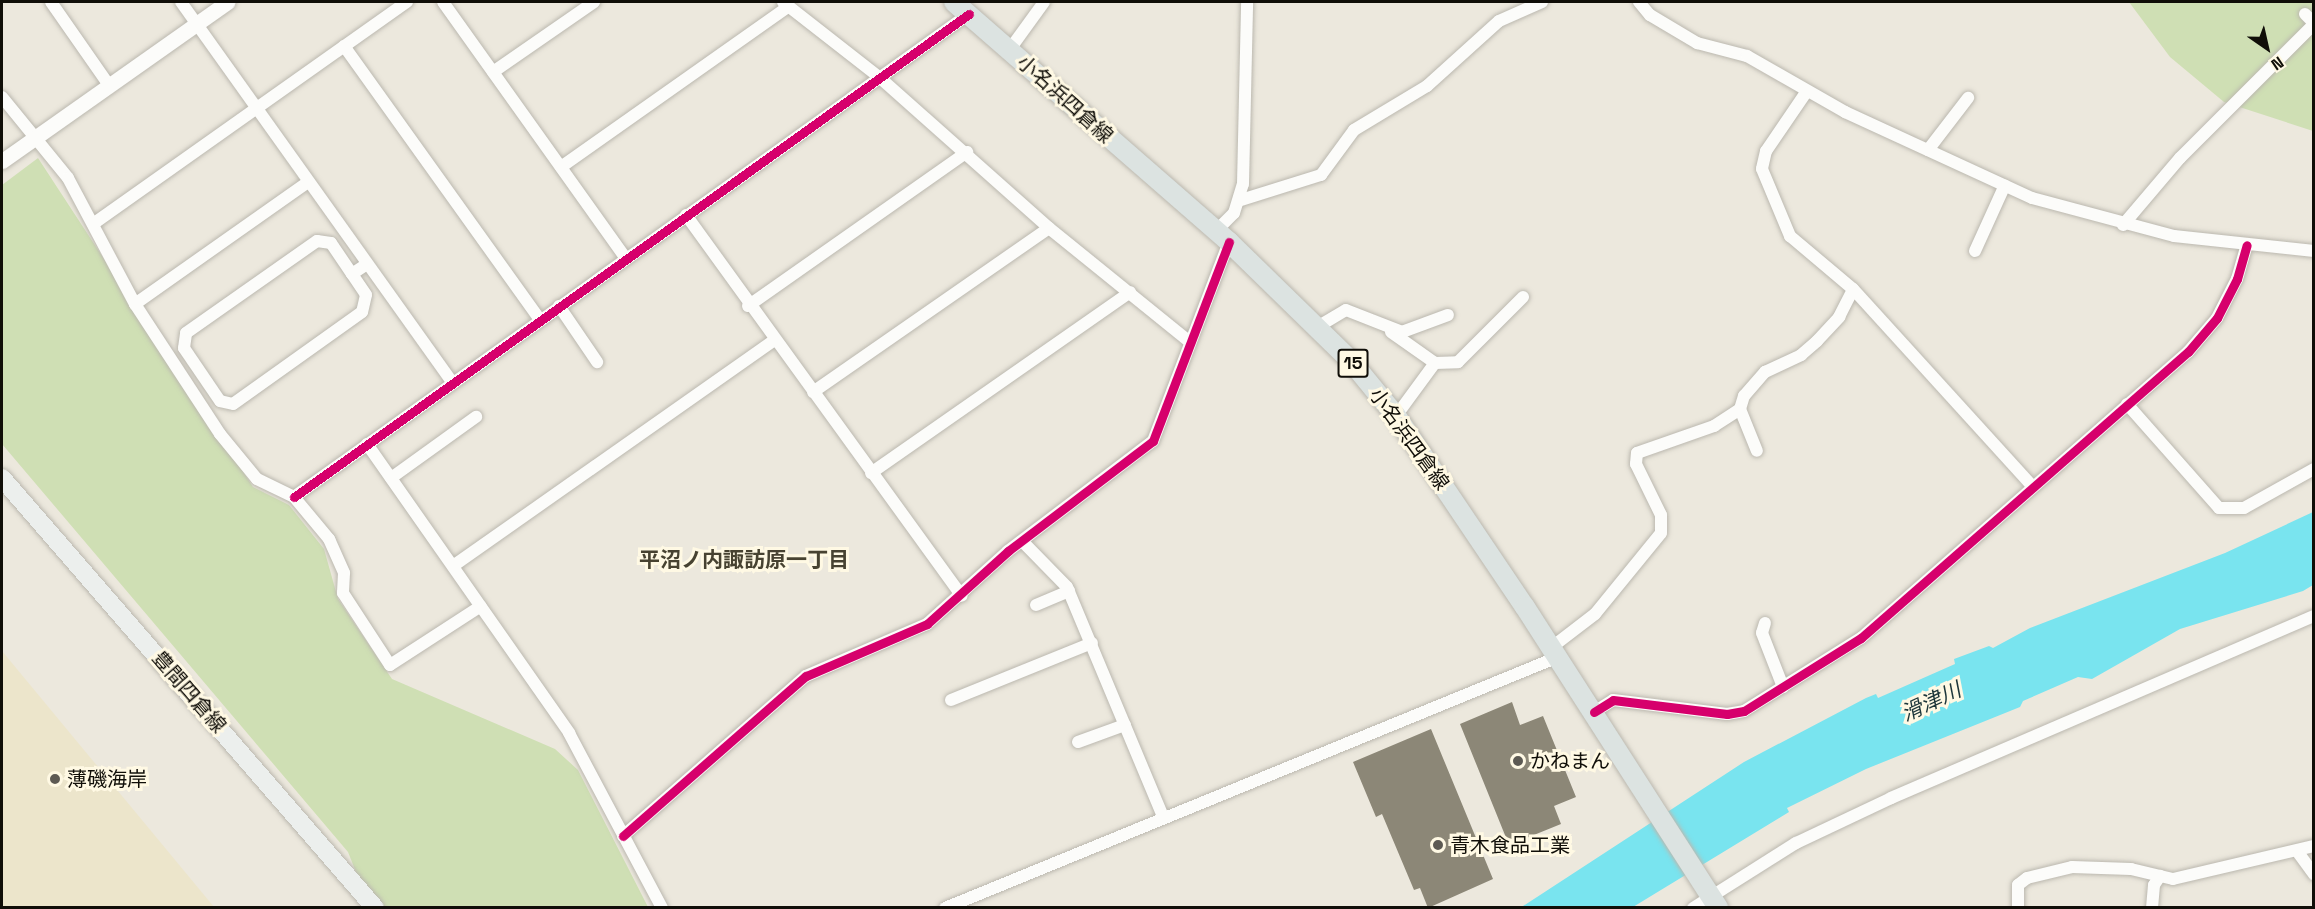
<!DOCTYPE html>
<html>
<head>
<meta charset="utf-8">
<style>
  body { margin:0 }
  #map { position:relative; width:2315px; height:909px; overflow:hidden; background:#ece8dd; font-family:"Space Grotesk","Noto Sans JP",sans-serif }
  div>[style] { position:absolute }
  .green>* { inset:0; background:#cfdfb4 }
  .sand>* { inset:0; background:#ece5cb }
  .water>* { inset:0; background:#79e4ef }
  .building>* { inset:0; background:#8c8777 }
  .roads { filter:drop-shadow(0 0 2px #bbb8af) drop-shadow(0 0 2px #bbb8af) }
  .minor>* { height:12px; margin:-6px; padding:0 6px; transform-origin:6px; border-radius:6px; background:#fcfcfa }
  .tertiary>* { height:15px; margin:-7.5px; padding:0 7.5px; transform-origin:7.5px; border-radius:7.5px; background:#fcfcfa }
  .secondary>* { height:18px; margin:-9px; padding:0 9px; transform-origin:9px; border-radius:9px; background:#ecefed }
  .primary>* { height:20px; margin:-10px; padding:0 10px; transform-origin:10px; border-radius:10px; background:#dce3e1 }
  .cycleway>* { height:9px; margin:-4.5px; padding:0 4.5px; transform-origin:4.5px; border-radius:4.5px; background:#d6006c }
  .dots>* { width:16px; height:16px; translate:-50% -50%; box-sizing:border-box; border:3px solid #fff9e4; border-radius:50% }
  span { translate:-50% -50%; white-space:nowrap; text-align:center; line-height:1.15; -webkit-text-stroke:6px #fff9e4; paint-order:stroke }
  .shield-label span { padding:2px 4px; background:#fff9e4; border:2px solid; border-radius:4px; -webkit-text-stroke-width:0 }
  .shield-label { font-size:18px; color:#100e08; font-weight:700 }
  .street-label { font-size:20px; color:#100e08 }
  .poi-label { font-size:20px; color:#100e08 }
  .left { translate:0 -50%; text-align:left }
  .neighbourhood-label { font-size:21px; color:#474231; font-weight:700 }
  .water-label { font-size:21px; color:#1d363a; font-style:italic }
  .frame { position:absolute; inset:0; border:3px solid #100e08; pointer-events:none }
  .north { position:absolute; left:2237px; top:18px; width:60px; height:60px; -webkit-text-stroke:4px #fff9e4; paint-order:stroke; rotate:146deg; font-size:16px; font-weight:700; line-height:24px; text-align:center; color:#100e08 }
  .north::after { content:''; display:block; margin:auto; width:21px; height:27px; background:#100e08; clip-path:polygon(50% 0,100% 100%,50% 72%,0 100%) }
</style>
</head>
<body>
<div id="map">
  <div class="green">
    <i style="clip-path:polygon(2129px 2px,2313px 2px,2313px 131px,2224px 102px,2170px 57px)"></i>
    <i style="clip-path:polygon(38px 158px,253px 487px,289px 505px,324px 549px,338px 599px,392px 679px,555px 749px,578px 770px,648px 907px,370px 907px,348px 852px,2px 444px,2px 185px)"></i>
  </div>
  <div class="sand">
    <i style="clip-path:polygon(2px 651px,214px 907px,2px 907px)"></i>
  </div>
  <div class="water">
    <i style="clip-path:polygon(2313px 512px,2313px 585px,2303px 591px,2180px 629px,2092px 679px,2078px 677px,2023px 701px,2020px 707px,1866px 769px,1787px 808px,1789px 812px,1633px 907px,1520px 908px,1744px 762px,1866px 698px,1876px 694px,1878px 698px,1955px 664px,1954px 659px,1989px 646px,1993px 648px,2030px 628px,2225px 553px)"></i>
  </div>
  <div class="building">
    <i style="clip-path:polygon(1512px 702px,1520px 725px,1543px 716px,1576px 797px,1554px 806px,1561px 824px,1509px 845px,1460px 724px)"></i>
    <i style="clip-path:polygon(1431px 729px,1493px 879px,1428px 908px,1420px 888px,1414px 890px,1382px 814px,1376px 817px,1353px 762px)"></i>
  </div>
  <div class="roads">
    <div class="minor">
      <i style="left:51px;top:2px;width:101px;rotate:55.1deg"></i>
      <i style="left:181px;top:2px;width:468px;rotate:54.5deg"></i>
      <i style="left:443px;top:2px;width:315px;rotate:54.5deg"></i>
      <i style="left:783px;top:2px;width:122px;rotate:38deg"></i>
      <i style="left:879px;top:77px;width:227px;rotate:41.6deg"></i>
      <i style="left:1049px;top:228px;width:181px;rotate:39deg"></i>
      <i style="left:1639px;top:2px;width:17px;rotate:50deg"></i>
      <i style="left:1650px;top:15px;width:55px;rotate:30.8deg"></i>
      <i style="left:1697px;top:43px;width:52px;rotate:14.6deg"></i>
      <i style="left:1747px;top:56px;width:113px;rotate:29.7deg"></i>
      <i style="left:1845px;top:112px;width:206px;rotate:24.7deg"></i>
      <i style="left:2032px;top:198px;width:147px;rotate:15deg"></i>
      <i style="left:2174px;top:236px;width:141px;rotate:6.1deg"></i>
      <i style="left:2305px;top:14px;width:13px;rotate:45deg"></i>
      <i style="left:344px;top:46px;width:337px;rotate:54.4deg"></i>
      <i style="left:1010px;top:49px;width:58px;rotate:-54.1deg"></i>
      <i style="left:493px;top:72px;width:123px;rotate:-34.7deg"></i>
      <i style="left:1807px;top:91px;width:73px;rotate:124.3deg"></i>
      <i style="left:1766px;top:151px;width:18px;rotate:103deg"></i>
      <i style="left:1762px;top:169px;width:73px;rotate:67.3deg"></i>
      <i style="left:1790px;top:236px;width:82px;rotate:40.1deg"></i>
      <i style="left:1853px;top:289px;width:266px;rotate:47.7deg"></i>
      <i style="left:2px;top:97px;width:104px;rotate:50.8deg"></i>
      <i style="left:68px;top:178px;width:143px;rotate:62deg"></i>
      <i style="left:135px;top:304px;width:155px;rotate:56.8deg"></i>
      <i style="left:220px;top:434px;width:58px;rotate:50.6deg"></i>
      <i style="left:257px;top:479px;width:41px;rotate:25.9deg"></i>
      <i style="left:294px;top:497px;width:55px;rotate:50.2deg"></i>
      <i style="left:329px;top:539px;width:37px;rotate:66deg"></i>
      <i style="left:344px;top:573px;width:20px;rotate:93deg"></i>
      <i style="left:343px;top:593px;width:86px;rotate:56.9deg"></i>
      <i style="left:390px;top:665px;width:108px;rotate:-33deg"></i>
      <i style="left:1928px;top:150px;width:66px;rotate:-52.4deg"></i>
      <i style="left:561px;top:167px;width:279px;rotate:-35.2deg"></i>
      <i style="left:1241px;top:200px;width:84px;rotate:-17.4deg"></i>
      <i style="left:1321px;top:175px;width:56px;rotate:-53.7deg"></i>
      <i style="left:1354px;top:130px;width:85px;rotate:-31.1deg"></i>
      <i style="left:1427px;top:86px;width:97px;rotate:-42.1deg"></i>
      <i style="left:1499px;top:21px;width:47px;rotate:-23.8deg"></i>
      <i style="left:686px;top:215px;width:470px;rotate:54.1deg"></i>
      <i style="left:93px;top:224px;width:385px;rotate:-35.3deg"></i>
      <i style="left:2123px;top:225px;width:88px;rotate:-49.6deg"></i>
      <i style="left:2180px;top:158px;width:190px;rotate:-45deg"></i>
      <i style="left:1216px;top:231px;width:25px;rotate:-45deg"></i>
      <i style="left:1234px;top:213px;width:30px;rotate:-73deg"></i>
      <i style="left:1243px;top:184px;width:182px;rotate:-88.7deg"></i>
      <i style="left:1975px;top:251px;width:72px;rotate:-65.6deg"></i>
      <i style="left:352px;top:274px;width:25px;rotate:56deg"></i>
      <i style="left:366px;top:295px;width:17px;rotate:103deg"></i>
      <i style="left:362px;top:312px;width:158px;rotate:144.5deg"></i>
      <i style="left:233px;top:404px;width:13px;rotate:-167deg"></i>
      <i style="left:220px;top:401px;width:64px;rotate:-124.2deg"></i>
      <i style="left:184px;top:348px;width:15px;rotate:-82deg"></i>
      <i style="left:186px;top:333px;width:160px;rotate:-35.1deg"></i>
      <i style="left:317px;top:241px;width:14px;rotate:8deg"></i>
      <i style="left:331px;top:243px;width:37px;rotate:56deg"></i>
      <i style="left:352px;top:274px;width:18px;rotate:-34deg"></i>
      <i style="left:135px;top:304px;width:212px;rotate:-35.2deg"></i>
      <i style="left:559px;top:306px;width:68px;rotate:55.8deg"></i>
      <i style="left:748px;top:306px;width:268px;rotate:-35.1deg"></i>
      <i style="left:1319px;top:326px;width:31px;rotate:-31deg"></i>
      <i style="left:1346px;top:310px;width:60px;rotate:21.4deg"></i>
      <i style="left:1402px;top:332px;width:49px;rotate:-20.3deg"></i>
      <i style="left:1391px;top:332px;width:54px;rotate:35.2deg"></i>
      <i style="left:813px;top:392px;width:287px;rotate:-34.8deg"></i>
      <i style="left:2127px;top:404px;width:139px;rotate:48.5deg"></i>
      <i style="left:2219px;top:508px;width:25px"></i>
      <i style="left:2244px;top:508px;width:80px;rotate:-29.1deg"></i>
      <i style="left:1740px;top:409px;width:45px;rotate:68deg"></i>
      <i style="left:1396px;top:416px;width:66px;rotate:-53.7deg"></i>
      <i style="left:1435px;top:363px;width:23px;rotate:-2deg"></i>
      <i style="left:1458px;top:362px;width:92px;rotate:-45deg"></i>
      <i style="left:367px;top:444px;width:353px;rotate:55deg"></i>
      <i style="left:569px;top:733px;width:198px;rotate:62deg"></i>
      <i style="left:871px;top:473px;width:316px;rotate:-34.9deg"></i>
      <i style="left:391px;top:478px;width:105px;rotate:-35.7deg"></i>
      <i style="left:294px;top:497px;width:830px;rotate:-35.59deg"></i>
      <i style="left:1022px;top:541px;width:64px;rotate:45.6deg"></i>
      <i style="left:1067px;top:587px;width:249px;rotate:67.3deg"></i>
      <i style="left:453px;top:566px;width:391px;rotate:-35.1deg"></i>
      <i style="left:1036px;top:605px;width:36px;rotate:-23deg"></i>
      <i style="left:1765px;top:623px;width:10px;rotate:107deg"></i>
      <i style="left:1762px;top:633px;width:58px;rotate:68.7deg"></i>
      <i style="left:1552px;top:647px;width:54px;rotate:-37.5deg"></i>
      <i style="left:1595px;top:614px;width:104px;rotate:-50.8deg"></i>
      <i style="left:1661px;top:533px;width:18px;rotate:-90deg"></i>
      <i style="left:1661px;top:515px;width:57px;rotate:-116.1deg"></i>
      <i style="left:1636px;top:464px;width:11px;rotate:-85deg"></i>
      <i style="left:1637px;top:453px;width:82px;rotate:-19.3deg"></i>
      <i style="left:1714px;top:426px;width:31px;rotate:-33deg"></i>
      <i style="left:1740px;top:409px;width:14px;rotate:-73deg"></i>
      <i style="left:1744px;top:396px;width:32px;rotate:-49deg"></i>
      <i style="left:1765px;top:372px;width:40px;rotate:-25deg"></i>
      <i style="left:1801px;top:355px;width:21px;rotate:-41deg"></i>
      <i style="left:1817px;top:341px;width:33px;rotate:-47deg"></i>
      <i style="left:1839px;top:317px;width:31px;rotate:-63deg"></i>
      <i style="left:951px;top:700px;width:152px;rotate:-22deg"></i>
      <i style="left:1594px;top:712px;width:22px;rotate:-32deg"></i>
      <i style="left:1613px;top:700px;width:115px;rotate:7deg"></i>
      <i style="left:1727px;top:714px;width:17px;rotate:-10deg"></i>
      <i style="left:1744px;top:711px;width:138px;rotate:-32deg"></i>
      <i style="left:1861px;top:638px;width:434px;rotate:-41.2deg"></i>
      <i style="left:2188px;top:352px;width:45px;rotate:-49.5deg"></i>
      <i style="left:2217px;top:318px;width:44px;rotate:-62.9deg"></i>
      <i style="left:2237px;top:279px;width:35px;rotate:-74deg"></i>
      <i style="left:1078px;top:742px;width:50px;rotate:-19.9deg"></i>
      <i style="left:623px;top:836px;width:243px;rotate:-41.2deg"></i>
      <i style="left:806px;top:676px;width:132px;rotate:-23.3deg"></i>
      <i style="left:927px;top:624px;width:109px;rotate:-42deg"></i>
      <i style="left:1008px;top:551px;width:182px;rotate:-37.2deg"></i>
      <i style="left:1153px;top:441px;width:213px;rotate:-69.1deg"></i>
      <i style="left:2297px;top:851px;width:29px;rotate:54deg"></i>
      <i style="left:945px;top:908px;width:662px;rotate:-22.27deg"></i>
      <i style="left:1693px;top:908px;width:122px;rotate:-32.3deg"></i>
      <i style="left:1796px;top:843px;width:105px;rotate:-25.3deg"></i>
      <i style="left:1891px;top:798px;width:460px;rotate:-23.3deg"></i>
      <i style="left:2018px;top:908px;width:23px;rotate:-90deg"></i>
      <i style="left:2018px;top:885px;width:11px;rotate:-38deg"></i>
      <i style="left:2027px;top:878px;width:46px;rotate:-13.7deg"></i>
      <i style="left:2072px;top:867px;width:59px;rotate:1.9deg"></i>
      <i style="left:2131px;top:869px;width:43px;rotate:13.4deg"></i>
      <i style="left:2173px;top:879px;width:145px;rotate:-13.2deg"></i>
      <i style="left:2152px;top:908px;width:23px;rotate:-85deg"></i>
      <i style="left:2154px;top:885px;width:11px;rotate:-56deg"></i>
    </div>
    <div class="tertiary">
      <i style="left:2px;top:161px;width:276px;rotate:-35.2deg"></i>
    </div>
    <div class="secondary">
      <i style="left:2px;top:478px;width:569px;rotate:49.06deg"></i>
    </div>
    <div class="primary">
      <i style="left:954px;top:2px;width:365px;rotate:41.1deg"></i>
      <i style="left:1229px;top:242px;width:169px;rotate:44.3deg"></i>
      <i style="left:1350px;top:360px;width:72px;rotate:50.6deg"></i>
      <i style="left:1396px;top:416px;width:230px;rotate:56deg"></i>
      <i style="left:1525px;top:607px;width:358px;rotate:57.3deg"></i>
    </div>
  </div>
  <div class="cycleway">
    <i style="left:294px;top:497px;width:830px;rotate:-35.59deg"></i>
    <i style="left:1594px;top:712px;width:22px;rotate:-32deg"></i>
    <i style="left:1613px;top:700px;width:115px;rotate:7deg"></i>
    <i style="left:1727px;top:714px;width:17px;rotate:-10deg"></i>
    <i style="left:1744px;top:711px;width:138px;rotate:-32deg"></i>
    <i style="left:1861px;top:638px;width:434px;rotate:-41.2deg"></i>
    <i style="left:2188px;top:352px;width:45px;rotate:-49.5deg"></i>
    <i style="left:2217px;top:318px;width:44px;rotate:-62.9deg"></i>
    <i style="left:2237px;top:279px;width:35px;rotate:-74deg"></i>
    <i style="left:623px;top:836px;width:243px;rotate:-41.2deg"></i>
    <i style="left:806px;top:676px;width:132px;rotate:-23.3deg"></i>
    <i style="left:927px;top:624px;width:109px;rotate:-42deg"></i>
    <i style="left:1008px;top:551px;width:182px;rotate:-37.2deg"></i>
    <i style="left:1153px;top:441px;width:213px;rotate:-69.1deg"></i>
  </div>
  <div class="dots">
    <i style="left:1518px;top:761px;background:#5d5a53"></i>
    <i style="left:55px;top:779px;background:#5d5a53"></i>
    <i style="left:1438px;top:845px;background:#5d5a53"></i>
  </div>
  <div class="shield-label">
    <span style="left:1353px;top:363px">15</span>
  </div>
  <div class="street-label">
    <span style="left:1065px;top:99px;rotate:42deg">小名浜四倉線</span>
    <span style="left:1409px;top:439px;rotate:54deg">小名浜四倉線</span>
    <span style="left:189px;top:692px;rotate:49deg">豊間四倉線</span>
  </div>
  <div class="poi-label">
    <span class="left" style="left:1530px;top:761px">かねまん</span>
    <span class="left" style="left:67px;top:779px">薄磯海岸</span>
    <span class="left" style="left:1450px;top:845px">青木食品工業</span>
  </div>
  <div class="neighbourhood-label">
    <span style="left:744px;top:560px">平沼ノ内諏訪原一丁目</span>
  </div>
  <div class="water-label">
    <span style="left:1931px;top:702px;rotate:-25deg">滑津川</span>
  </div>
  <div class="frame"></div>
  <div class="north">N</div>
</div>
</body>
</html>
